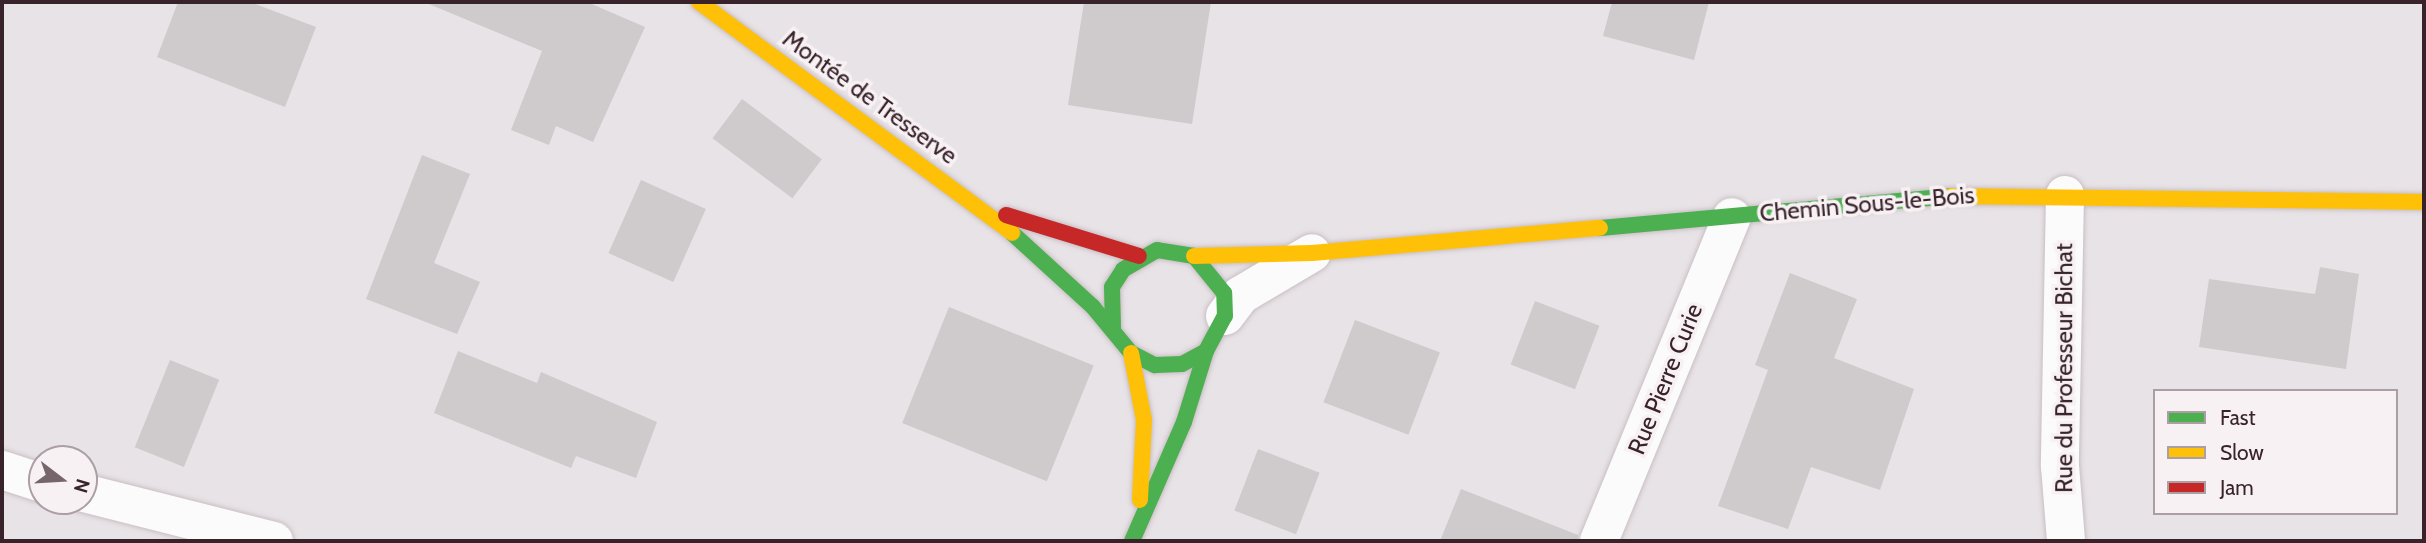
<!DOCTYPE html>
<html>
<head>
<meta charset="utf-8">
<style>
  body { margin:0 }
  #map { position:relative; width:2426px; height:543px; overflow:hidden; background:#e8e3e6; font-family:Cabin,sans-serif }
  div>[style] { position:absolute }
  .building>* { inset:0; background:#cfcacc; transform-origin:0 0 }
  .roads { filter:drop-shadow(0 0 2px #c8bfc4) drop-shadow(0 0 2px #c8bfc4) }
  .street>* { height:38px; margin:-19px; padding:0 19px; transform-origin:19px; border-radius:19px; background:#fcfbfb }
  .fast>* { height:16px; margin:-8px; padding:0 8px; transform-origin:8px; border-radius:8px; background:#4caf50 }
  .slow>* { height:16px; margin:-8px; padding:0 8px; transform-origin:8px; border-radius:8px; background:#ffc107 }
  .jam>* { height:16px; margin:-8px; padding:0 8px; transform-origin:8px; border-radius:8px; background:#c62828 }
  span { translate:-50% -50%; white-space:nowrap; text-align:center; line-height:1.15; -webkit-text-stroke:7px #f7f1f4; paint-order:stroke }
  .street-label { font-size:24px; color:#39232b }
  .frame { position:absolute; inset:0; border:4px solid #39232b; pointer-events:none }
  .legend { position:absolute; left:2153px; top:389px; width:245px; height:126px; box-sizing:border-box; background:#f7f1f4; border:2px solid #ab9fa4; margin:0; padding:9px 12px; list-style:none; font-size:21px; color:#39232b }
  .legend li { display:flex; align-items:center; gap:14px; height:35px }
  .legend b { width:35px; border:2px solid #ab9fa4 }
  .north { position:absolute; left:28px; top:445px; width:70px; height:70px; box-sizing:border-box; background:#f7f1f4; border:2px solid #ab9fa4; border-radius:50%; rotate:107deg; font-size:19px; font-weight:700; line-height:28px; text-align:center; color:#39232b }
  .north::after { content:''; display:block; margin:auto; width:24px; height:32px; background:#76666c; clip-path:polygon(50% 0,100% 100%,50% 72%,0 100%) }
</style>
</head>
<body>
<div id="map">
  <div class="building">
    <i style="clip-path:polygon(178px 2px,250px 2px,316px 27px,285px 107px,157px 57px)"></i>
    <i style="clip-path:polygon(424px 2px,587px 2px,645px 27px,593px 142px,556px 126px,549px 145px,511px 130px,542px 51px)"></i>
    <i style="clip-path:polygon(1084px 2px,1211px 2px,1192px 124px,1068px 105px)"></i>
    <i style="clip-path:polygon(1612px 2px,1709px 2px,1694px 60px,1603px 36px)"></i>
    <i style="left:742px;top:99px;width:100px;height:49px;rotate:37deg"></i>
    <i style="clip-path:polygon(422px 155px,470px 174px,434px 263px,480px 282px,457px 334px,366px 299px)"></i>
    <i style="left:641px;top:180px;width:71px;height:80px;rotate:24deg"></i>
    <i style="clip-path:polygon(2320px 267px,2359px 274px,2346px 369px,2199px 347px,2209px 279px,2315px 294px)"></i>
    <i style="clip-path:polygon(1790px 273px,1857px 299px,1834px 358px,1914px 389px,1880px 490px,1811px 467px,1788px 529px,1718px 506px,1768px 370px,1755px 365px)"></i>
    <i style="left:1535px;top:301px;width:69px;height:68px;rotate:21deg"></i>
    <i style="left:949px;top:307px;width:156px;height:125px;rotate:22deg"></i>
    <i style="left:1355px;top:320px;width:91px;height:88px;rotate:21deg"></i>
    <i style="clip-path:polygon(458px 351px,537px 383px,541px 372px,657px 422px,636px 478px,576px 456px,571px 468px,434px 413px)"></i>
    <i style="left:170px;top:360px;width:53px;height:94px;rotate:22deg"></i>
    <i style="left:1258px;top:449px;width:66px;height:66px;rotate:21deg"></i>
    <i style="clip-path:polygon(1461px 489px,1578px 535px,1578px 541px,1440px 541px)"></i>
  </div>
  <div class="roads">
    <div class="street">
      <i style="left:2065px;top:195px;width:271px;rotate:91.1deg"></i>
      <i style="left:2060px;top:466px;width:75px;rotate:85.4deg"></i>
      <i style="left:1225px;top:316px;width:26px;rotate:-53deg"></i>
      <i style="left:1241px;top:295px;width:82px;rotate:-30.6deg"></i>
      <i style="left:2px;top:470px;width:42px;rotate:18deg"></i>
      <i style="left:84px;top:493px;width:196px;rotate:14.2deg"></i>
      <i style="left:1599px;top:541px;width:350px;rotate:-67.7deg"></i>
    </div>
    <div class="fast">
      <i style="left:1600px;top:228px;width:352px;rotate:-5.2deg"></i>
      <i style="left:1012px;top:233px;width:110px;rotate:42.4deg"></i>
      <i style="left:1093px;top:307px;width:60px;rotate:50.4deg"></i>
      <i style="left:1131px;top:353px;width:27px;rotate:27deg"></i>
      <i style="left:1155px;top:365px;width:27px;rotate:-2deg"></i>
      <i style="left:1182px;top:364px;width:27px;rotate:-28deg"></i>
      <i style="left:1206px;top:351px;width:40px;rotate:-62deg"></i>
      <i style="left:1225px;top:316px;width:23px;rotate:-92deg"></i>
      <i style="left:1224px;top:293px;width:48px;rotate:-129deg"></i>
      <i style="left:1194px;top:256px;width:37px;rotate:-171deg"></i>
      <i style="left:1157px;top:250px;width:39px;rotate:150deg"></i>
      <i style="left:1123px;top:270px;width:20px;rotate:123deg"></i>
      <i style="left:1112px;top:287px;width:41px;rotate:88.6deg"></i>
      <i style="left:1132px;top:541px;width:130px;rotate:-66.4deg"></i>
      <i style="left:1184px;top:422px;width:74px;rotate:-72.8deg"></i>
    </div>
    <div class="slow">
      <i style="left:699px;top:2px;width:389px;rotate:36.4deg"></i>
      <i style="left:1951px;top:196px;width:473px;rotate:0.7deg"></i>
      <i style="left:1194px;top:256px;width:118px;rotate:-1.5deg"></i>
      <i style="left:1312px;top:253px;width:289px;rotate:-5deg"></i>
      <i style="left:1131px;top:353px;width:68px;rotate:79deg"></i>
      <i style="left:1144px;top:420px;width:80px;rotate:92.9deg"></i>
    </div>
    <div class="jam">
      <i style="left:1006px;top:215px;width:139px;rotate:17.1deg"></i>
    </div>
  </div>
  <div class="street-label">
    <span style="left:870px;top:97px;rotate:36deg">Montée de Tresserve</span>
    <span style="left:1867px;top:204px;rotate:-5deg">Chemin Sous-le-Bois</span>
    <span style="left:2064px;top:368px;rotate:-90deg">Rue du Professeur Bichat</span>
    <span style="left:1665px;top:379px;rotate:-68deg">Rue Pierre Curie</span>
  </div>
  <div class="frame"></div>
  <ul class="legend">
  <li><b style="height:9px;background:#4caf50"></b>Fast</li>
  <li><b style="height:9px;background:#ffc107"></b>Slow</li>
  <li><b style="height:9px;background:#c62828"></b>Jam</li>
  </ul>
  <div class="north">N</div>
</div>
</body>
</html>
